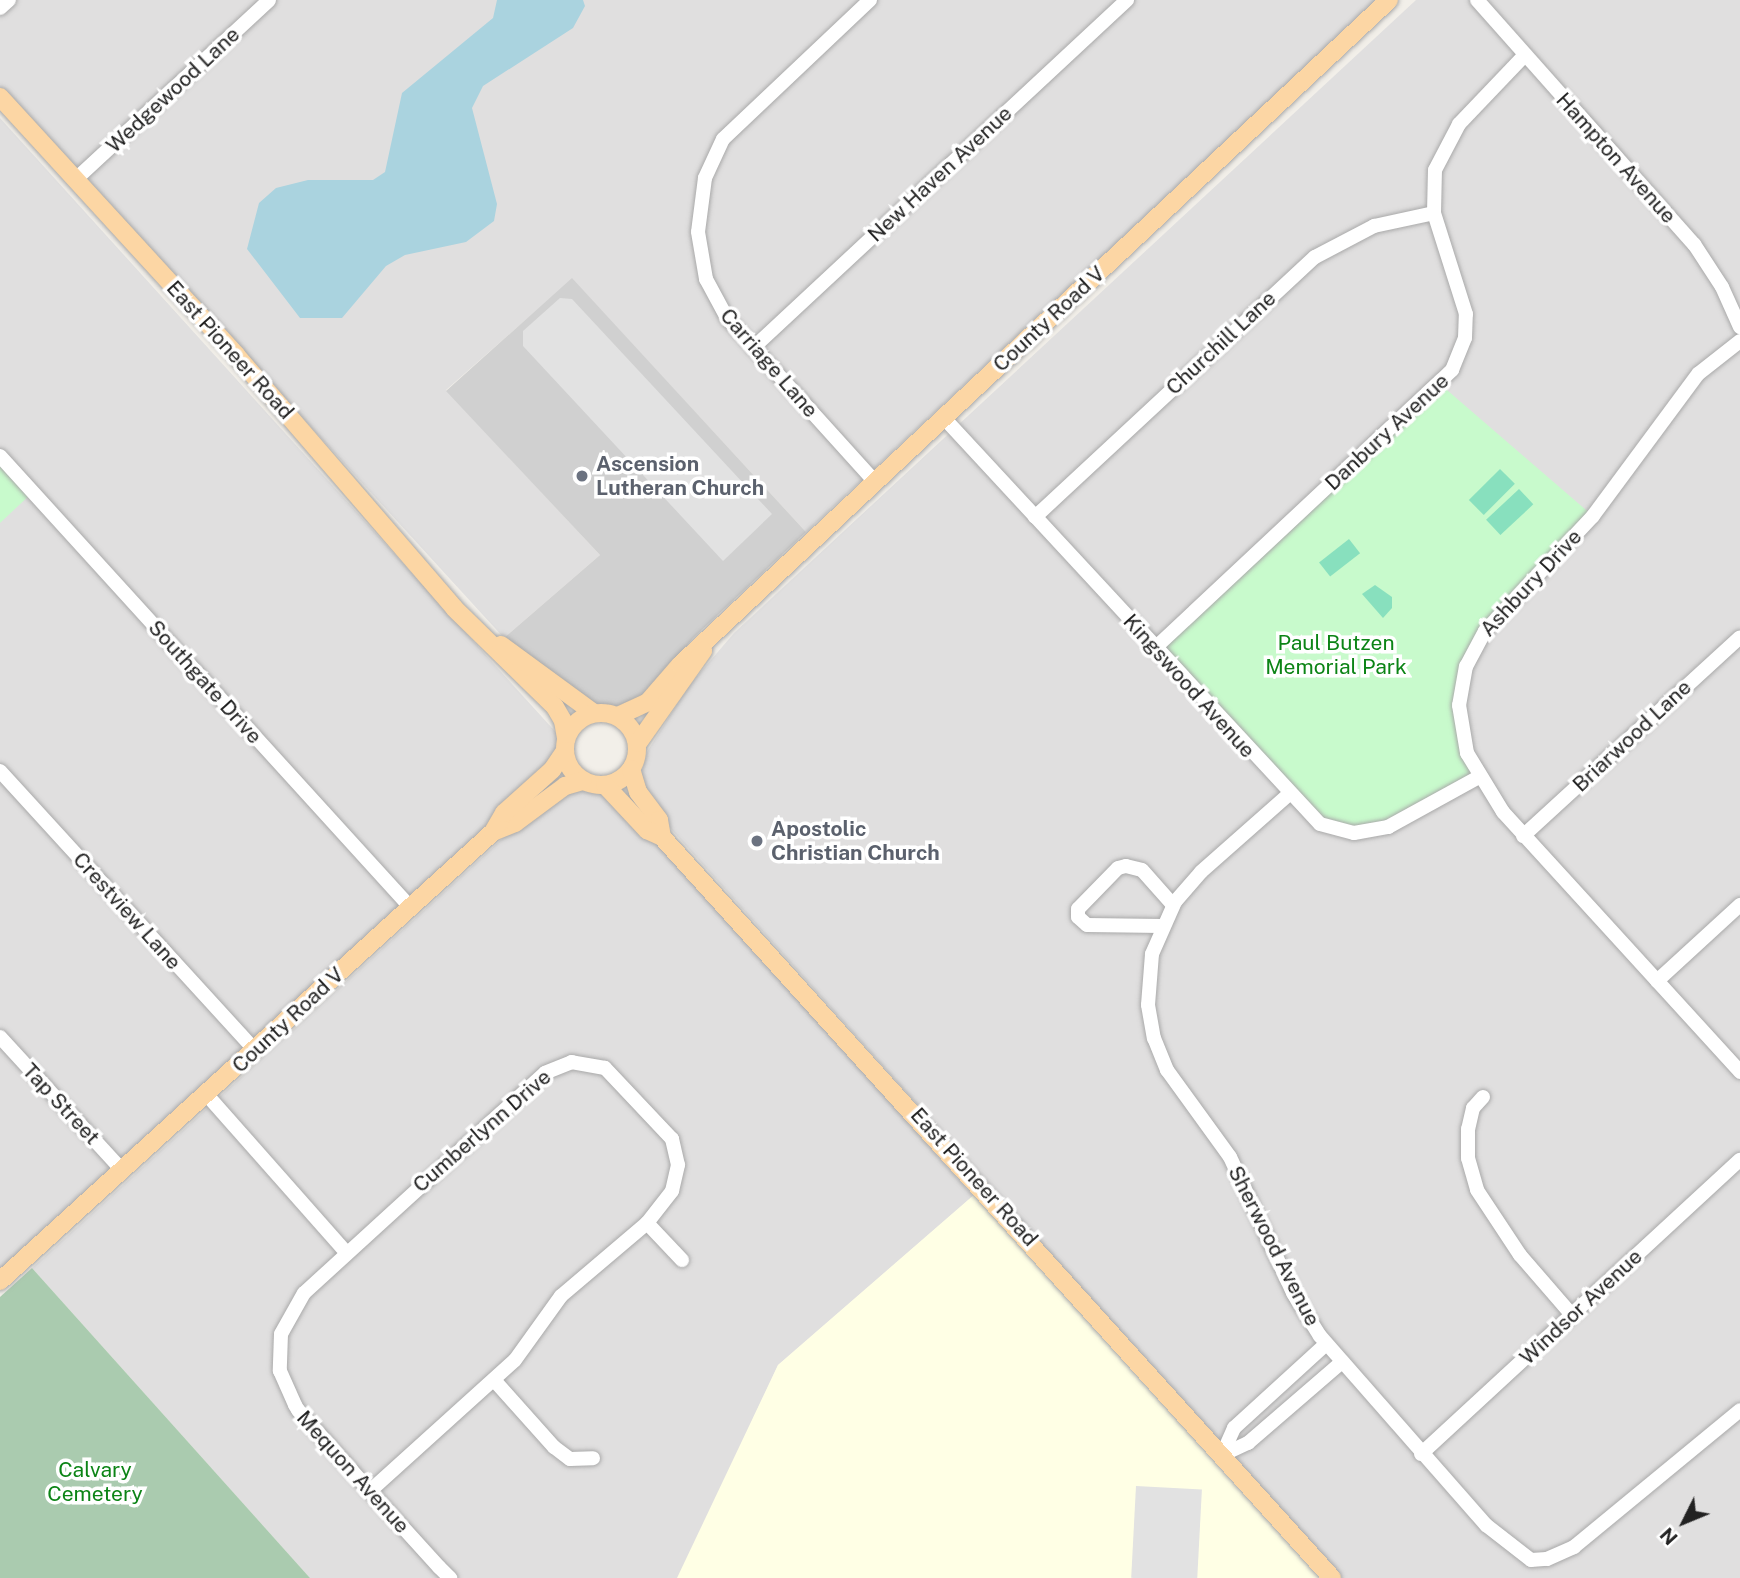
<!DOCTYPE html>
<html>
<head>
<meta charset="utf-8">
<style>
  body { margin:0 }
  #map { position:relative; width:1740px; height:1578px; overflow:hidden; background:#f2efe9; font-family:"Public Sans",sans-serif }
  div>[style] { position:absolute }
  .residential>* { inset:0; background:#e0dfdf }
  .education>* { inset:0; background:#ffffe5 }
  .religious>* { inset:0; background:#d0d0d0 }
  .cemetery>* { inset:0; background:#aacbaf }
  .park>* { inset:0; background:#c8facc }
  .pitch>* { inset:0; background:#88e0be; transform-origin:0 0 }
  .parking>* { inset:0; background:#e2e2e2; transform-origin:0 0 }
  .water>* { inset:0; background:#aad3df }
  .roads { filter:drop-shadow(0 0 2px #a9a9a9) drop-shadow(0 0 2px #a9a9a9) }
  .minor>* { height:14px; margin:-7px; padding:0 7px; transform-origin:7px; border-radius:7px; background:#fff }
  .major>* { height:18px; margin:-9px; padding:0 9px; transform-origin:9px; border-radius:9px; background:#fcd6a4 }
  .major>.ring { margin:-9px; padding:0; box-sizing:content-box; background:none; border:18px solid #fcd6a4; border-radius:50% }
  .dots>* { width:19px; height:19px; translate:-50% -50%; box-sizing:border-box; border:4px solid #fff; border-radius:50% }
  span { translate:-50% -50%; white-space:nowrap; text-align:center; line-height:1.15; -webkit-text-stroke:7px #fff; paint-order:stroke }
  .street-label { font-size:21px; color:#222 }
  .worship-label { font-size:21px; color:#5b616d; font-weight:700 }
  .left { translate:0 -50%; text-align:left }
  .park-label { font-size:21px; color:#0c8416 }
  .north { position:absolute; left:1649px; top:1487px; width:70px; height:70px; -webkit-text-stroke:5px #fff; paint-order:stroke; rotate:227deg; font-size:19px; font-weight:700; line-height:28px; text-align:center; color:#222 }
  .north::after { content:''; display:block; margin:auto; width:24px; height:32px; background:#222; clip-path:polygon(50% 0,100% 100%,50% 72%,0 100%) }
</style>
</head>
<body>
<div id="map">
  <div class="residential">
    <i style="clip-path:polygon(0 0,1377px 0,806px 532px,572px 279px,446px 390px,600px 555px,504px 638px,0 87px)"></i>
    <i style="clip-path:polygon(1416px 0,1740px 0,1740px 1578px,1341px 1578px,663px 820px,645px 795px,641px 775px,647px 752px,688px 687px,734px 633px)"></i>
    <i style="clip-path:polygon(0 118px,561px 738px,560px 761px,0 1274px)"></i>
    <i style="clip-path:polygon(583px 774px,593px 776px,627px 807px,973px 1196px,778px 1365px,679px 1578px,310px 1578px,32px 1268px,535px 809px)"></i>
  </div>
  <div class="education">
    <i style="clip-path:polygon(983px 1187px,1332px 1578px,677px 1578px,778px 1365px)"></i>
  </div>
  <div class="religious">
    <i style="clip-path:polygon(572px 278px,806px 532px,693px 638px,644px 699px,615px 711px,593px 704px,504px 638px,600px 555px,446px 391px)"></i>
  </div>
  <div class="cemetery">
    <i style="clip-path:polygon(32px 1268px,310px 1578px,0 1578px,0 1297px)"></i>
  </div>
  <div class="park">
    <i style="clip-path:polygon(1440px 384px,1593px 516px,1485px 631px,1459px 696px,1479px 777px,1388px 827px,1337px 831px,1155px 648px)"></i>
    <i style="clip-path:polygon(0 456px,33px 492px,0 523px)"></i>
  </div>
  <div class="pitch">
    <i style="left:1500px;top:469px;width:21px;height:44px;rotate:45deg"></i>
    <i style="left:1519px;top:489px;width:21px;height:45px;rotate:47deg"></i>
    <i style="left:1349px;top:539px;width:18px;height:38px;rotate:52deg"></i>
    <i style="clip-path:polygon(1375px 585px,1392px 597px,1392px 608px,1383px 618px,1362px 594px)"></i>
  </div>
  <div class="parking">
    <i style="clip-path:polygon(560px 298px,572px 299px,772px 514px,723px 561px,523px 346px,523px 331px)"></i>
    <i style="left:1136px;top:1486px;width:66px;height:92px;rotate:3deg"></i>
  </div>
  <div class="water">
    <i style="clip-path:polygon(497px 0,583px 0,585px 6px,573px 28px,483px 86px,472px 108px,497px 204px,494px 221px,466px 242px,405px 255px,386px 266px,342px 318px,300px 318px,247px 249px,259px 203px,276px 188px,308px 180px,373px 180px,385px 172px,402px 93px,493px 18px)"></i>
  </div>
  <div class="roads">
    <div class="minor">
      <i style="left:870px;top:0;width:202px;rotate:136.6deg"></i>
      <i style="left:723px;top:139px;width:43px;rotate:114.8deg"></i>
      <i style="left:705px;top:178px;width:54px;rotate:97.4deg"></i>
      <i style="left:698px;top:232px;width:48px;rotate:80.3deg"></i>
      <i style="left:706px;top:279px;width:44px;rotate:61.7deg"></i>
      <i style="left:727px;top:318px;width:221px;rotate:47.9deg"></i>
      <i style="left:1477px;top:0;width:327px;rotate:48.4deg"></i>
      <i style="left:1694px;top:244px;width:51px;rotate:56.9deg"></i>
      <i style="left:1722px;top:287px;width:44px;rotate:65.8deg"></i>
      <i style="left:0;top:8px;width:12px;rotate:-42deg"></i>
      <i style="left:76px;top:179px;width:263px;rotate:-42.8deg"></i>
      <i style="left:1740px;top:341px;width:53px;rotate:141.8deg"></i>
      <i style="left:1698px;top:374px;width:177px;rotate:126.5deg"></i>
      <i style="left:1593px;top:516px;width:158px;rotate:133.2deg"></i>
      <i style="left:1485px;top:631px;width:40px;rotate:118deg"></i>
      <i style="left:1466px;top:666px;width:40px;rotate:100deg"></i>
      <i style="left:1459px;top:705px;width:49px;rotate:80.5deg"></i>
      <i style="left:1467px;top:753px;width:69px;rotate:58.6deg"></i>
      <i style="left:1503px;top:812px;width:352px;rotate:47.6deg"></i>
      <i style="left:753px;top:348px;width:511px;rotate:-42.94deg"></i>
      <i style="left:944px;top:418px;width:553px;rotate:47.2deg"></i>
      <i style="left:1320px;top:824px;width:35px;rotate:15deg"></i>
      <i style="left:1354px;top:833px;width:35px;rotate:-10deg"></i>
      <i style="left:1388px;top:827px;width:104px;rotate:-28.8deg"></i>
      <i style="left:0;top:456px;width:611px;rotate:47.72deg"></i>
      <i style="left:1035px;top:517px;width:382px;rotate:-42.9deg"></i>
      <i style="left:1315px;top:257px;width:67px;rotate:-27.7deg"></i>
      <i style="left:1374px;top:226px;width:61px;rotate:-12.2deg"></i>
      <i style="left:1155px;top:648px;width:407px;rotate:-43.1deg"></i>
      <i style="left:1452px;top:370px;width:35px;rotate:-68deg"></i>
      <i style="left:1465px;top:338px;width:24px;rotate:-88deg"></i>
      <i style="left:1466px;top:314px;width:106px;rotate:-107.6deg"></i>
      <i style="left:1434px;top:213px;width:43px;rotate:-88.7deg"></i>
      <i style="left:1435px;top:170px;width:52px;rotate:-62.4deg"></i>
      <i style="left:1459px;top:124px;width:93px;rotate:-46.3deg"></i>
      <i style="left:0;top:771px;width:378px;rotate:47.6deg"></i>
      <i style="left:1288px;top:795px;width:116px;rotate:138.5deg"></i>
      <i style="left:1201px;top:872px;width:40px;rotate:131deg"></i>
      <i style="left:1175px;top:902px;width:57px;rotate:113.9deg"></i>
      <i style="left:1152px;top:954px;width:51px;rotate:94.5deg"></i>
      <i style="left:1148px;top:1005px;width:34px;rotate:80deg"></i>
      <i style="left:1154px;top:1038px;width:35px;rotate:68deg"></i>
      <i style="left:1167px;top:1070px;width:107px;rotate:54.1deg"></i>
      <i style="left:1230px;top:1157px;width:150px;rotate:65.1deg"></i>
      <i style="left:1293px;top:1293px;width:51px;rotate:57.9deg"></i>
      <i style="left:1320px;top:1336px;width:252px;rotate:48.7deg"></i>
      <i style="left:1486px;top:1525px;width:57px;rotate:37.9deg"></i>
      <i style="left:1531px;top:1560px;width:16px;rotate:-4deg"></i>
      <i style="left:1547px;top:1559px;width:30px;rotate:-24deg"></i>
      <i style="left:1574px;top:1547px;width:215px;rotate:-39.5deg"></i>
      <i style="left:1523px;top:836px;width:294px;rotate:-42.5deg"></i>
      <i style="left:1162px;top:926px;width:75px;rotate:-179.2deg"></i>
      <i style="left:1087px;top:925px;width:12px;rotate:-138deg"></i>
      <i style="left:1078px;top:917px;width:8px;rotate:-90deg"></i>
      <i style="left:1078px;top:909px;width:57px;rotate:-45.7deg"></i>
      <i style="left:1118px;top:868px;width:8px;rotate:-14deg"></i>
      <i style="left:1126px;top:866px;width:16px;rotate:14deg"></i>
      <i style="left:1142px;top:870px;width:47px;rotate:48.5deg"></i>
      <i style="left:1657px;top:981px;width:113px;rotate:-42.5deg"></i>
      <i style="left:0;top:1037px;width:182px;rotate:47.5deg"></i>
      <i style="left:207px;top:1095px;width:210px;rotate:48.5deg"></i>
      <i style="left:1483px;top:1097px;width:15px;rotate:132deg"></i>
      <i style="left:1473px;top:1108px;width:22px;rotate:103deg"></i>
      <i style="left:1468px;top:1129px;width:29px;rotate:90deg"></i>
      <i style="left:1468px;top:1158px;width:33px;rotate:74deg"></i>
      <i style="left:1477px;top:1190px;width:78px;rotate:56.5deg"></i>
      <i style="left:1520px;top:1255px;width:79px;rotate:49.1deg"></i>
      <i style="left:647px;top:1223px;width:51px;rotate:46.6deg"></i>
      <i style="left:494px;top:1380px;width:90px;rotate:48.2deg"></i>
      <i style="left:554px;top:1447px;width:20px;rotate:37deg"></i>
      <i style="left:570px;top:1459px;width:23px;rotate:-2deg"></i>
      <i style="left:1421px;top:1454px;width:434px;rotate:-42.7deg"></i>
      <i style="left:1222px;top:1455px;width:30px;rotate:-66deg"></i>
      <i style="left:1234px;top:1428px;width:125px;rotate:-42.4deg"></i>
      <i style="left:1222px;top:1455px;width:29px;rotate:-25deg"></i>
      <i style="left:1248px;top:1443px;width:124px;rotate:-40.8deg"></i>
      <i style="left:370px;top:1491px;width:195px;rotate:-42.1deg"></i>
      <i style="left:515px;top:1360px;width:79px;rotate:-54.3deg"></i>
      <i style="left:561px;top:1296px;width:113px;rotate:-40.3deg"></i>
      <i style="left:647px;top:1223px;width:41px;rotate:-52deg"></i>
      <i style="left:672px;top:1191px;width:27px;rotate:-77deg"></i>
      <i style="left:678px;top:1165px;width:27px;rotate:-103deg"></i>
      <i style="left:672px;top:1139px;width:98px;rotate:-133.3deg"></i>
      <i style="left:605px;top:1068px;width:34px;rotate:-170deg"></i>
      <i style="left:572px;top:1062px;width:29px;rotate:158deg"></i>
      <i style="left:545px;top:1073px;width:326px;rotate:137.6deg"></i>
      <i style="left:304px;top:1293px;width:47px;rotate:119.3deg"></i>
      <i style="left:281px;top:1334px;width:37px;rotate:92deg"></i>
      <i style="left:280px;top:1371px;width:37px;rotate:66deg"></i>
      <i style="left:295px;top:1405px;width:6px;rotate:59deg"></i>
      <i style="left:298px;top:1410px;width:108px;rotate:48.4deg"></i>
      <i style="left:370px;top:1491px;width:103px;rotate:47.8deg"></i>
      <i style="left:439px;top:1567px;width:16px;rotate:45deg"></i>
    </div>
    <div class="major">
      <i style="left:0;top:97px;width:350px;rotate:47.5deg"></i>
      <i style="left:236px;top:355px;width:334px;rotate:49.2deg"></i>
      <i style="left:454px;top:608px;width:141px;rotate:44.4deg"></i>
      <i style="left:555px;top:707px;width:16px;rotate:60deg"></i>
      <i style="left:563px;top:721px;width:17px;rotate:80deg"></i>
      <i style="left:501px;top:645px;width:115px;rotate:36.2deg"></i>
      <i class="ring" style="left:565px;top:713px;width:54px;height:54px"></i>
      <i style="left:618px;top:716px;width:33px;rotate:-25deg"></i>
      <i style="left:648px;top:702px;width:49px;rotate:-49.1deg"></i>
      <i style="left:680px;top:665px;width:972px;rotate:-43.17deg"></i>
      <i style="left:638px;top:743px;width:113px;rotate:-54.8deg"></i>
      <i style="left:631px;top:769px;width:24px;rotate:73deg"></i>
      <i style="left:638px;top:792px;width:35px;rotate:53deg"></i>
      <i style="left:659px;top:820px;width:17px;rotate:80deg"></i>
      <i style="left:662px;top:837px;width:999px;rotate:47.88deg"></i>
      <i style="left:605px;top:785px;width:62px;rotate:47deg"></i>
      <i style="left:647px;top:830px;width:17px;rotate:25deg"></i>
      <i style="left:493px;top:832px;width:24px;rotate:-22deg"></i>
      <i style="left:515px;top:823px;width:62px;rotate:-36.5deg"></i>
      <i style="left:565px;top:786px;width:18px;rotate:-16deg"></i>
      <i style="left:0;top:1281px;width:667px;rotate:-42.33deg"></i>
      <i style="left:493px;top:832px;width:22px;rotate:-60deg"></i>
      <i style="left:504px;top:813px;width:64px;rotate:-41.9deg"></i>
      <i style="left:552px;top:770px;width:23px;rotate:-56deg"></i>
    </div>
  </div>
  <div class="dots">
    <i style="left:582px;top:476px;background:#6b7280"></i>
    <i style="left:757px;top:841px;background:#6b7280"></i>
  </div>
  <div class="street-label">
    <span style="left:173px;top:90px;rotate:-43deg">Wedgewood Lane</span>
    <span style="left:1616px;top:158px;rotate:48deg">Hampton Avenue</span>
    <span style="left:940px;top:174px;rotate:-43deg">New Haven Avenue</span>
    <span style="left:1049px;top:319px;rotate:-43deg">County Road V</span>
    <span style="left:1221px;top:343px;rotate:-43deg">Churchill Lane</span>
    <span style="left:230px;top:350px;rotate:48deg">East Pioneer Road</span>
    <span style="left:769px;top:363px;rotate:49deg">Carriage Lane</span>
    <span style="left:1387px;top:432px;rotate:-43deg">Danbury Avenue</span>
    <span style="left:1531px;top:583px;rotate:-47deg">Ashbury Drive</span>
    <span style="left:205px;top:682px;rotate:48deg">Southgate Drive</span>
    <span style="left:1189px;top:686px;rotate:48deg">Kingswood Avenue</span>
    <span style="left:1632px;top:736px;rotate:-43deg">Briarwood Lane</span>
    <span style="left:127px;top:911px;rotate:48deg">Crestview Lane</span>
    <span style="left:288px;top:1020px;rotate:-43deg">County Road V</span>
    <span style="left:61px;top:1104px;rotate:47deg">Tap Street</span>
    <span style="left:482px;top:1131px;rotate:-41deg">Cumberlynn Drive</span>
    <span style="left:974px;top:1177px;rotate:48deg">East Pioneer Road</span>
    <span style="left:1274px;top:1246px;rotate:63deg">Sherwood Avenue</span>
    <span style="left:1581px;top:1307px;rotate:-43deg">Windsor Avenue</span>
    <span style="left:353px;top:1472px;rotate:48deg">Mequon Avenue</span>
  </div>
  <div class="worship-label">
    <span class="left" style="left:596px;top:476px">Ascension<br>Lutheran Church</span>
    <span class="left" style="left:771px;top:841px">Apostolic<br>Christian Church</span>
  </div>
  <div class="park-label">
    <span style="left:1336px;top:655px">Paul Butzen<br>Memorial Park</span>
    <span style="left:95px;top:1482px">Calvary<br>Cemetery</span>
  </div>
  <div class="north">N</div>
</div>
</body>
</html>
